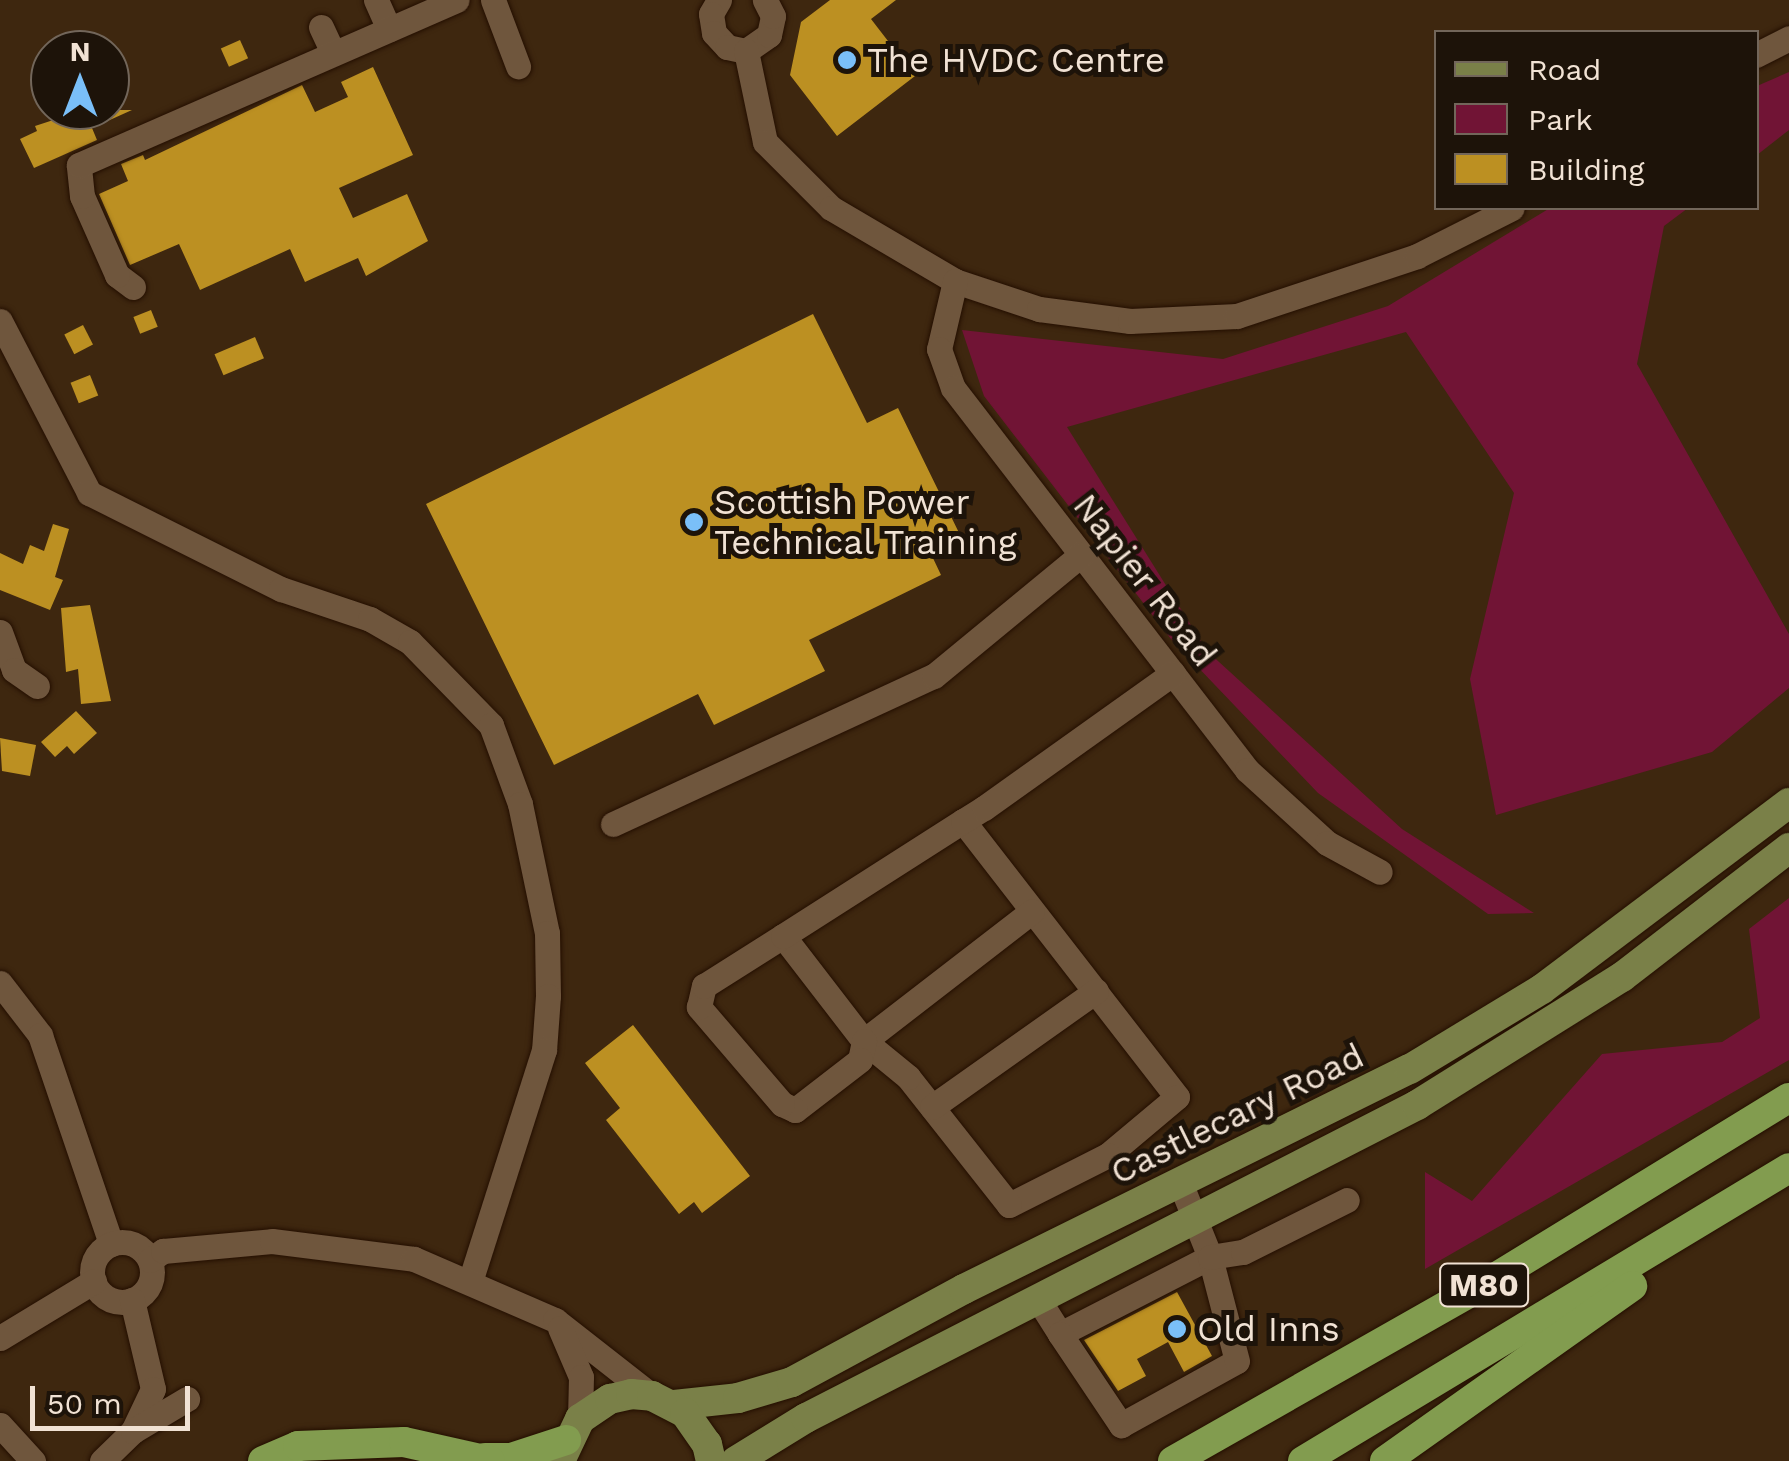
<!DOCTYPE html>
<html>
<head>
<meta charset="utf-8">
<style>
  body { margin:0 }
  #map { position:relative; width:1789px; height:1461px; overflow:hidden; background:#3e270f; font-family:"Work Sans",sans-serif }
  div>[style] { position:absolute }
  .green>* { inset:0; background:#711435 }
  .building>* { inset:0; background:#bc9022; transform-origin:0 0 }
  .roads { filter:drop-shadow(0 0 2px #240f00) drop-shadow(0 0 2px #240f00) }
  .minor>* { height:25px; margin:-12.5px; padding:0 12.5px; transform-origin:12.5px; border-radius:12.5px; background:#6f563d }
  .minor>.ring { margin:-12.5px; padding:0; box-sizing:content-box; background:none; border:25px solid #6f563d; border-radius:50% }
  .major>* { height:30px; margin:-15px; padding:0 15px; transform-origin:15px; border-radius:15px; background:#7a8048 }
  .highway>* { height:30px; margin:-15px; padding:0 15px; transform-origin:15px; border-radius:15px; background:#829c4f }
  .dots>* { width:28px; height:28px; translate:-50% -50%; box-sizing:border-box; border:5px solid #1d1309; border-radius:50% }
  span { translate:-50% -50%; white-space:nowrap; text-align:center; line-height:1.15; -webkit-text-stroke:10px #1d1309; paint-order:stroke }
  .shield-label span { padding:2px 8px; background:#1d1309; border:2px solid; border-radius:8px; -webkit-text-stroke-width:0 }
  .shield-label { font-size:32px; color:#f1e2d4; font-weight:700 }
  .poi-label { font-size:35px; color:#f1e2d4 }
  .left { translate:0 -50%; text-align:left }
  .street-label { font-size:35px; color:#f1e2d4 }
  .legend { position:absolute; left:1434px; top:30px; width:325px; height:180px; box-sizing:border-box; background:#1d1309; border:2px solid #72665a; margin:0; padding:12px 18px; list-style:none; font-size:30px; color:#f1e2d4 }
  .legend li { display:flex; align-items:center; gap:20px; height:50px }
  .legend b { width:50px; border:2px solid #72665a }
  .north { position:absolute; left:30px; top:30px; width:100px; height:100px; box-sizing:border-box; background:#1d1309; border:2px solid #72665a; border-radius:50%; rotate:0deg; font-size:28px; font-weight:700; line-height:40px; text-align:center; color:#f1e2d4 }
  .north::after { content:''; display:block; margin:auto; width:35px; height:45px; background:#7abff8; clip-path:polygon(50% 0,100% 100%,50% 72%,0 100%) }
  .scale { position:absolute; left:30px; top:1386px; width:160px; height:45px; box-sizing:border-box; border:5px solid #f1e2d4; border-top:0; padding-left:12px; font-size:30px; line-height:35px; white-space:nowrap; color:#f1e2d4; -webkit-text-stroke:8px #1d1309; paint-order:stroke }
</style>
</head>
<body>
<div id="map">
  <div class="green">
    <i style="clip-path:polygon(1789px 72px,1789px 130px,1757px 155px,1757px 86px)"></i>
    <i style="clip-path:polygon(1550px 208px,1688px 208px,1664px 226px,1637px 364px,1789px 634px,1789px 688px,1712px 752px,1496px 815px,1470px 679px,1514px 493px,1406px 332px,1067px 427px,1207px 651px,1402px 829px,1534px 913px,1488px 914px,1318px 793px,1171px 639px,984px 396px,962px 330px,1223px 359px,1388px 306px)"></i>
    <i style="clip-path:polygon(1789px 898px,1789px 1060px,1425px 1269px,1425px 1172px,1472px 1201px,1602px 1054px,1722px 1042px,1760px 1018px,1749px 929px)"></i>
  </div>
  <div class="building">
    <i style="clip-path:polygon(830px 0,896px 0,871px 19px,915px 76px,837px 136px,790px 75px,801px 22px)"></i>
    <i style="left:240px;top:40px;width:20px;height:21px;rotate:66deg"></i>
    <i style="clip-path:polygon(373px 67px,413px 155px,339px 188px,353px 218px,407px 194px,428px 241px,366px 276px,358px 258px,305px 282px,290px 249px,200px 290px,179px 244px,130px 265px,99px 194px,128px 181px,121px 164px,143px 155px,145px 160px,302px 85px,315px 112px,348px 97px,341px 82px)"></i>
    <i style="clip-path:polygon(84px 110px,132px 110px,92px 128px,97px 140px,34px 168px,20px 139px,37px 131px,35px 126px)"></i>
    <i style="left:151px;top:310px;width:18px;height:19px;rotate:68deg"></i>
    <i style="clip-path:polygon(813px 314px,867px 423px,898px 408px,963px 541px,932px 556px,941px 575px,809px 640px,825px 671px,714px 725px,698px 694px,554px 765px,426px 504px)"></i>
    <i style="left:83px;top:325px;width:22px;height:21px;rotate:63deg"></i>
    <i style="left:255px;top:337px;width:23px;height:44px;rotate:67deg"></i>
    <i style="left:90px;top:375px;width:22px;height:21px;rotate:68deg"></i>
    <i style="clip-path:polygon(53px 524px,69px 529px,55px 577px,63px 580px,50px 610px,0 590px,0 553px,23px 564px,30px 545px,44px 551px)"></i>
    <i style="clip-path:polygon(90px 605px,111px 701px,81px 704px,78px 669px,66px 672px,61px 608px)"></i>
    <i style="clip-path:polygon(76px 711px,97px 733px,74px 754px,67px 746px,55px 757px,41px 742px)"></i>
    <i style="clip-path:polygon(0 738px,36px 745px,30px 776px,2px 771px)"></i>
    <i style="clip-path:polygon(633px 1025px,750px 1176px,702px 1213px,694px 1202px,679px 1214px,606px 1120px,620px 1108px,585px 1063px)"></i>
    <i style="clip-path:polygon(1177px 1292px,1212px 1356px,1184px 1372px,1168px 1342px,1137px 1359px,1146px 1376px,1118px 1391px,1084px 1340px)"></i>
  </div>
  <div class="roads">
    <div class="minor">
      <i style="left:376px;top:0;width:32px;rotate:66deg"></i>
      <i style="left:493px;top:0;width:71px;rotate:69.3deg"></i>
      <i style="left:719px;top:0;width:16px;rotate:120deg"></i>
      <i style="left:711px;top:14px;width:19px;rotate:81deg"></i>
      <i style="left:714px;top:33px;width:19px;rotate:47deg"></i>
      <i style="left:727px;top:47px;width:19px;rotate:12deg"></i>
      <i style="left:746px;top:51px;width:28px;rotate:-35deg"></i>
      <i style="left:769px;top:35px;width:19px;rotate:-78deg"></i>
      <i style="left:773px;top:16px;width:18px;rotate:-117deg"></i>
      <i style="left:321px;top:27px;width:29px;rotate:65deg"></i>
      <i style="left:746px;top:51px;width:93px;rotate:78.2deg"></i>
      <i style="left:765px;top:142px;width:93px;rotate:45deg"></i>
      <i style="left:831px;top:208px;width:144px;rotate:30.5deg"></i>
      <i style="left:955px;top:281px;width:89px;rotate:18.4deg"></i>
      <i style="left:1039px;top:309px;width:92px;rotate:7.5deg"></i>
      <i style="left:1130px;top:321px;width:107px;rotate:-2.7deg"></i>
      <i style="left:1237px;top:316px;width:190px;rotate:-18.4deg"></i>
      <i style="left:1417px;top:256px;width:106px;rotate:-26.8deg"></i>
      <i style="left:1756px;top:55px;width:37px;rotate:-27deg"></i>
      <i style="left:955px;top:281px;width:70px;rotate:103.2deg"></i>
      <i style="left:939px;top:349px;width:41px;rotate:70.3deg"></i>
      <i style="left:953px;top:388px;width:482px;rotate:52.4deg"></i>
      <i style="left:1247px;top:770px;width:108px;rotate:42.4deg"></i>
      <i style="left:1327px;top:843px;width:60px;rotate:28.7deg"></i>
      <i style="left:133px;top:287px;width:20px;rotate:-143deg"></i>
      <i style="left:117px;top:275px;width:86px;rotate:-113.9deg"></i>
      <i style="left:82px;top:196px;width:31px;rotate:-96deg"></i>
      <i style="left:79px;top:165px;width:412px;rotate:-23.6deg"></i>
      <i style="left:0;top:321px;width:194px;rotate:62.6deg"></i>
      <i style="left:89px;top:493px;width:215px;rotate:26.6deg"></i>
      <i style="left:281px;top:589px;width:94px;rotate:18.6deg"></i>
      <i style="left:370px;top:619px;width:46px;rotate:29.9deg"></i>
      <i style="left:410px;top:642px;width:116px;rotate:45.7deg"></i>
      <i style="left:491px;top:725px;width:84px;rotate:69.8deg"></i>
      <i style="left:520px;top:804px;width:132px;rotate:78.2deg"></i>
      <i style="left:547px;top:933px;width:63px;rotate:89.1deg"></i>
      <i style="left:548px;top:996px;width:54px;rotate:94.2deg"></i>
      <i style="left:544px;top:1050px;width:240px;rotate:107.7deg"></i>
      <i style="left:0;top:632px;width:40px;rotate:69.8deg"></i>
      <i style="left:14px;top:670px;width:28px;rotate:35deg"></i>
      <i style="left:963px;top:821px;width:349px;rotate:52.2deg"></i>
      <i style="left:1177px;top:1097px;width:90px;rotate:140deg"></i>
      <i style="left:1108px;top:1155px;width:111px;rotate:153.2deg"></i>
      <i style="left:1009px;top:1205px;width:163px;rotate:-128.3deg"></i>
      <i style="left:908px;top:1077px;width:57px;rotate:-140.7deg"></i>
      <i style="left:864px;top:1041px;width:212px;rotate:-37.7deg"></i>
      <i style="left:613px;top:824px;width:353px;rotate:-24.8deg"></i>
      <i style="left:934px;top:676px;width:190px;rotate:-39.5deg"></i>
      <i style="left:783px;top:936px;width:133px;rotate:52.4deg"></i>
      <i style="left:864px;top:1041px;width:19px;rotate:102deg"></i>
      <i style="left:860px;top:1060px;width:82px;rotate:142.4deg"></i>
      <i style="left:795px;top:1110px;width:14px;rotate:-155deg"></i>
      <i style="left:782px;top:1104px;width:128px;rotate:-130.6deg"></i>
      <i style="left:699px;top:1007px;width:22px;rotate:-77deg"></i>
      <i style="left:704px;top:986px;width:93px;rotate:-32.3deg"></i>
      <i style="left:783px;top:936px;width:214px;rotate:-32.6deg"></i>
      <i style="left:963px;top:821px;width:25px;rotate:-32deg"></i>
      <i style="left:984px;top:808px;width:232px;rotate:-35.5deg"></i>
      <i style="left:0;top:983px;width:66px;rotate:52.4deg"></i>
      <i style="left:40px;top:1035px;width:221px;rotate:71.2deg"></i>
      <i style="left:932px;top:1107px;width:201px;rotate:-35.3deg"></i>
      <i class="ring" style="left:92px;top:1242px;width:35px;height:35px"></i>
      <i style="left:150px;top:1260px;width:16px;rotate:-35deg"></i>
      <i style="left:163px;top:1251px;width:109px;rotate:-5.2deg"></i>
      <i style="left:272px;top:1241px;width:143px;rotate:7.2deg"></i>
      <i style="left:414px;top:1259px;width:154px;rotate:23.4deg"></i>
      <i style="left:555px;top:1320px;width:123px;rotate:38.1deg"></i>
      <i style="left:1038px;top:1299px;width:41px;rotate:57.8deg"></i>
      <i style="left:1060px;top:1334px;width:169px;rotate:-27.2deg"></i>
      <i style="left:1210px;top:1257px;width:78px;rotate:-111.9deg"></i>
      <i style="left:132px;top:1300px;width:91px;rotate:76.7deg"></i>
      <i style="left:153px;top:1389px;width:47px;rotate:115.5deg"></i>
      <i style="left:560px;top:1328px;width:53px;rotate:66.8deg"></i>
      <i style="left:581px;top:1377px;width:42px;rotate:91.4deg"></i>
      <i style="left:1060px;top:1334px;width:110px;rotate:56.2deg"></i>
      <i style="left:1121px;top:1425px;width:132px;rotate:-28.9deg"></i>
      <i style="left:1237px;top:1361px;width:107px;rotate:-104.6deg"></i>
      <i style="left:1210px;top:1257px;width:33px;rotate:-9deg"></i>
      <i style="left:1243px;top:1252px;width:116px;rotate:-26.6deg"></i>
      <i style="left:0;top:1338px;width:110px;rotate:-31.2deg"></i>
      <i style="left:0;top:1425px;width:49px;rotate:47.5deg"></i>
      <i style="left:102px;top:1461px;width:43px;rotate:-44.1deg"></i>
      <i style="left:133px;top:1431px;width:63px;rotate:-30.7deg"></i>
    </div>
    <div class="major">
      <i style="left:674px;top:1405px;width:64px;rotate:-6.2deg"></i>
      <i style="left:738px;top:1398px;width:56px;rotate:-16.5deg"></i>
      <i style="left:792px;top:1382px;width:196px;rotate:-28.4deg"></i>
      <i style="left:964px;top:1289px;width:497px;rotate:-26.3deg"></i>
      <i style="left:1410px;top:1069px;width:154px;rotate:-31.2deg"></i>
      <i style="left:1542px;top:989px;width:309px;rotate:-37deg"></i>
      <i style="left:560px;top:1461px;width:47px;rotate:-64.5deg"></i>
      <i style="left:580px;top:1419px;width:36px;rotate:-34deg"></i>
      <i style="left:610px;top:1399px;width:22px;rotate:-13deg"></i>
      <i style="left:631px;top:1394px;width:21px;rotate:5deg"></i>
      <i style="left:652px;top:1396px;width:37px;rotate:27deg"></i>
      <i style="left:685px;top:1413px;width:38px;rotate:55deg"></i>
      <i style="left:707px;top:1444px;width:17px;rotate:77deg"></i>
      <i style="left:736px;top:1461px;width:82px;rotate:-31.6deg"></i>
      <i style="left:806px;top:1418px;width:687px;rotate:-27.12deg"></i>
      <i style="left:1417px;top:1105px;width:242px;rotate:-32deg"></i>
      <i style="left:1622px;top:977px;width:211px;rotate:-37.7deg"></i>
    </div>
    <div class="highway">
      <i style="left:485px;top:1458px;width:26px"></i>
      <i style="left:511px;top:1458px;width:58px;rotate:-18.1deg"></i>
      <i style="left:263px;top:1461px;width:38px;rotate:-23deg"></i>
      <i style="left:298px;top:1446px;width:106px;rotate:-2.2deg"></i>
      <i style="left:404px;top:1442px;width:88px;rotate:12.5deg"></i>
      <i style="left:1173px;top:1461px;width:359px;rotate:-29.6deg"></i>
      <i style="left:1485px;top:1284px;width:356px;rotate:-31.5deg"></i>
      <i style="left:1303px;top:1461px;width:567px;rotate:-31.08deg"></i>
      <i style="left:1385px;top:1461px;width:303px;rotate:-35.3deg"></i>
    </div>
  </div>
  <div class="dots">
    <i style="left:847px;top:60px;background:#7abff8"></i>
    <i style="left:694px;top:522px;background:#7abff8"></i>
    <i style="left:1177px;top:1329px;background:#7abff8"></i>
  </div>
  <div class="shield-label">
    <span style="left:1484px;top:1285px">M80</span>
  </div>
  <div class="poi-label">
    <span class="left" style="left:867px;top:60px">The HVDC Centre</span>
    <span class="left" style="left:714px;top:522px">Scottish Power<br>Technical Training</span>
    <span class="left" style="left:1197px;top:1329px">Old Inns</span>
  </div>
  <div class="street-label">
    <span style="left:1145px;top:580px;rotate:52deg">Napier Road</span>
    <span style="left:1237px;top:1114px;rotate:-26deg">Castlecary Road</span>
  </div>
  <ul class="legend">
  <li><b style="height:12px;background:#7a8048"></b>Road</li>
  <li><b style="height:28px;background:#711435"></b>Park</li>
  <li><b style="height:28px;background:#bc9022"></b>Building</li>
  </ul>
  <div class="north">N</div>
  <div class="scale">50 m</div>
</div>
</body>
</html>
